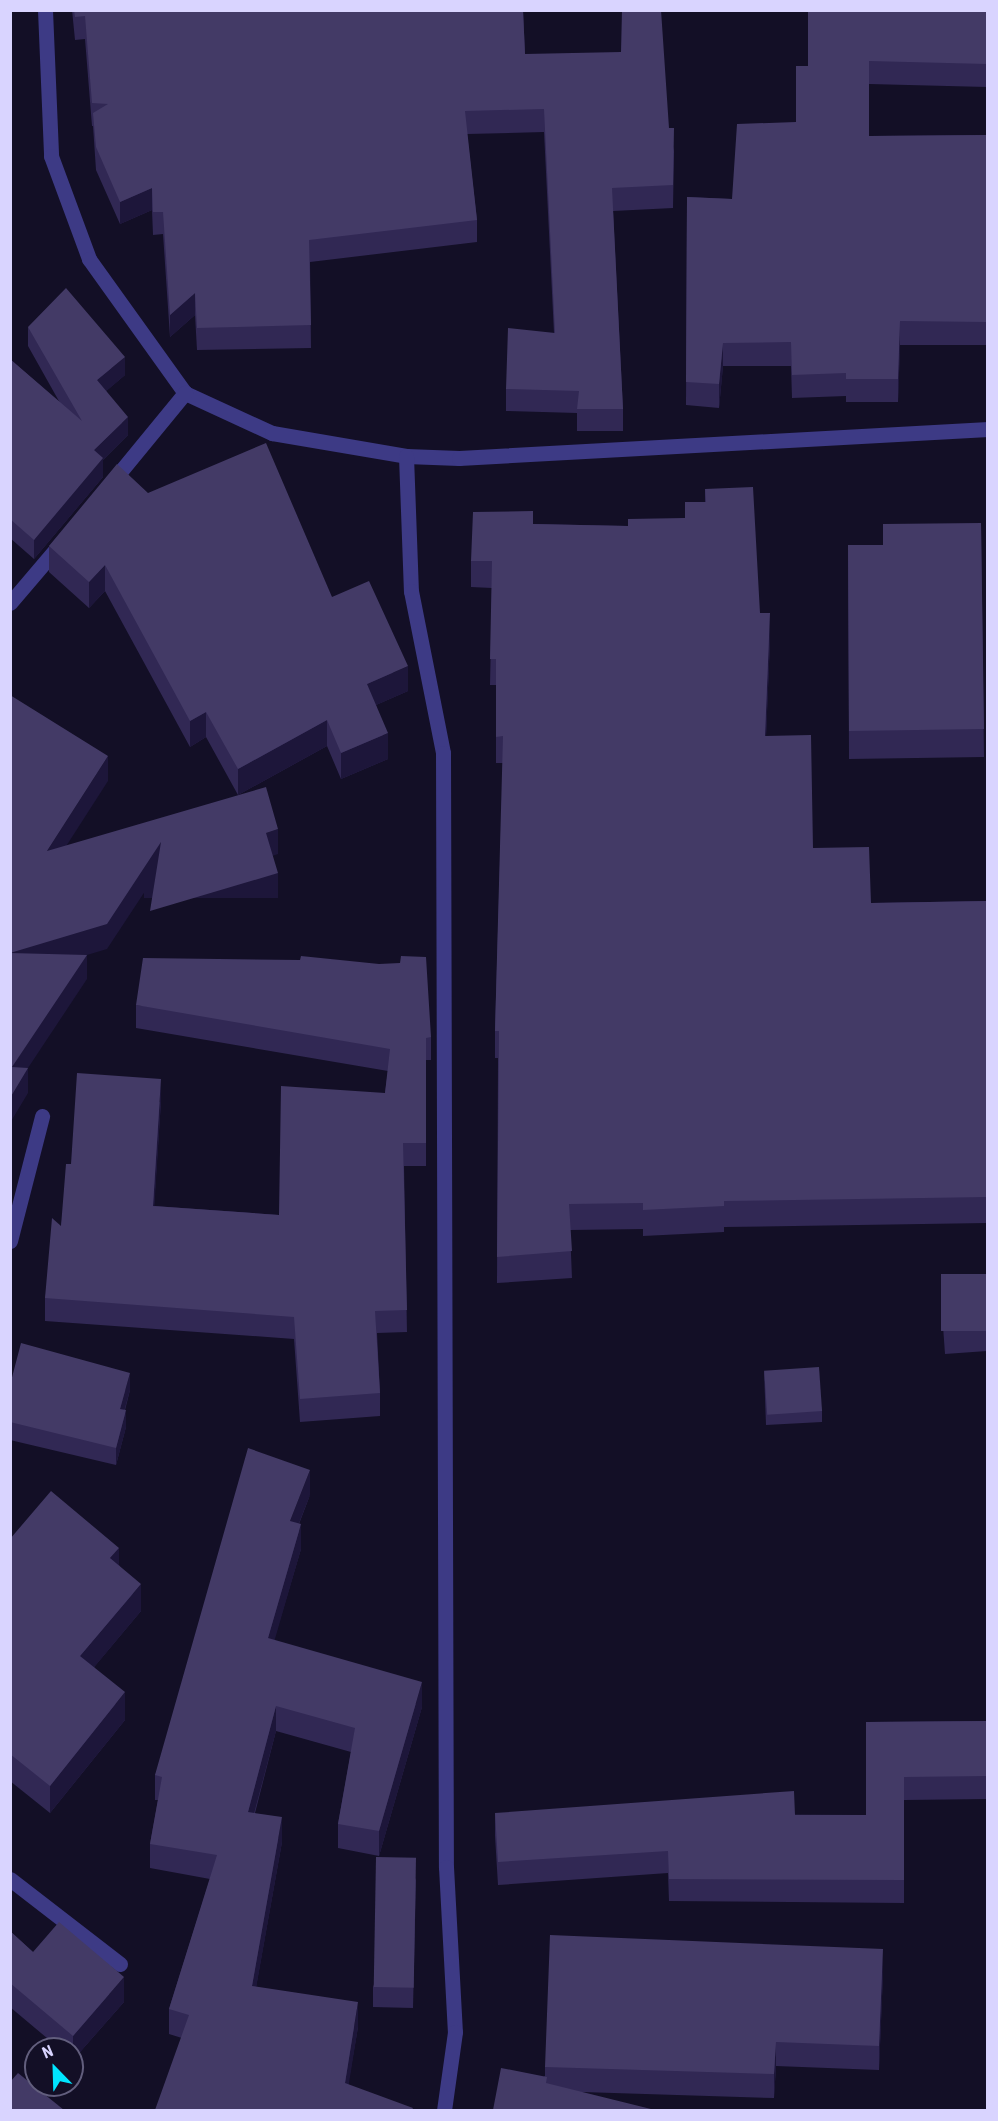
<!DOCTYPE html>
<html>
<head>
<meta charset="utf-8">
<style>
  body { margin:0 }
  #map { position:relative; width:998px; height:2121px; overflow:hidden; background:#130f26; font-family:"Roboto Condensed",sans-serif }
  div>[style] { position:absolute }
  .minor>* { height:15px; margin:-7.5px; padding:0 7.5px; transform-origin:7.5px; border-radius:7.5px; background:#3d3a85 }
  .wall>* { inset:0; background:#312854 }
  .shaded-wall>* { inset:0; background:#1d163a; transform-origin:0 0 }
  .building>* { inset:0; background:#433a66; transform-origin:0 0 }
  span { translate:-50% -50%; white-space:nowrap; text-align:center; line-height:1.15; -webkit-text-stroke:4.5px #130f26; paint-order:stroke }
  .frame { position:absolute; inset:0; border:12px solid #d9d4ff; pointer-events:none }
  .north { position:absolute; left:24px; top:2037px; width:60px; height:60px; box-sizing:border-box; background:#130f26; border:2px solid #625e7d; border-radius:50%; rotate:337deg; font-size:16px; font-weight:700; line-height:24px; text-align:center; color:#d9d4ff }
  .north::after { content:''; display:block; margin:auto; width:21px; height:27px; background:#00e5ff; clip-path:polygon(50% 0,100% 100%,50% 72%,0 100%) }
</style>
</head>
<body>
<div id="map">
  <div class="minor">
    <i style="left:45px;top:10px;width:146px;rotate:87.6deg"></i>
    <i style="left:51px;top:156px;width:110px;rotate:69.7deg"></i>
    <i style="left:89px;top:259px;width:165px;rotate:54.4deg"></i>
    <i style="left:185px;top:393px;width:96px;rotate:24.7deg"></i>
    <i style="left:272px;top:433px;width:136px;rotate:9.7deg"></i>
    <i style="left:406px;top:456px;width:53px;rotate:2.2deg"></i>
    <i style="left:459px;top:458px;width:530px;rotate:-3.14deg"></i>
    <i style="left:406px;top:456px;width:135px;rotate:87.9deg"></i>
    <i style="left:411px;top:591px;width:165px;rotate:78.8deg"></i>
    <i style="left:443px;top:753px;width:1114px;rotate:89.85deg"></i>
    <i style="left:446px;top:1867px;width:165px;rotate:86.9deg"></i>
    <i style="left:455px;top:2032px;width:79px;rotate:98deg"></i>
    <i style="left:111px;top:483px;width:117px;rotate:-50.6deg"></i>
    <i style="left:10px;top:603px;width:79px;rotate:-49.6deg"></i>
    <i style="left:10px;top:1241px;width:129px;rotate:-75.6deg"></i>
    <i style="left:10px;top:1879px;width:139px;rotate:37.7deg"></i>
  </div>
  <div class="wall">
    <i style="clip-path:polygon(72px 10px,523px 10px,525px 54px,669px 128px,674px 151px,673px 208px,613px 211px,623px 409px,623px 431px,577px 431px,577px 413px,506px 411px,506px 389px,554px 333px,544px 132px,467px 134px,477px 220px,477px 242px,310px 262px,311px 348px,197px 350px,195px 315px,170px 337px,163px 234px,153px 235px,152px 210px,120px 224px,96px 170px,93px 126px,92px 126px,85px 39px,75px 40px)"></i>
    <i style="clip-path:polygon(987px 10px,987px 87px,869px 84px,869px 136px,987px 135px,987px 345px,900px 345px,898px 402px,846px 402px,846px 396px,792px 398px,791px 366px,723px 366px,719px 408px,686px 405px,687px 197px,732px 199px,796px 122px,808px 66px)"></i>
    <i style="clip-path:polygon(28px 327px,125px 375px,106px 391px,128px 435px,103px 460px,103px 477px,34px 559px,10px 538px,10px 359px,60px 403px,28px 346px)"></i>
    <i style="clip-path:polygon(705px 489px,760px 613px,770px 640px,766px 736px,813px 848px,871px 903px,987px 901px,987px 1223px,724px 1227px,724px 1232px,643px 1236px,643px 1229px,570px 1230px,572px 1278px,497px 1283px,498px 1058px,495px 1058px,495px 1031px,503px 763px,496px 763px,496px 685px,490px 685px,492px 588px,471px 587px,471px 561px,533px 524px,628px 526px,685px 518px,705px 502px)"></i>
    <i style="clip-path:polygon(148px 493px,332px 597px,408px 691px,376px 705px,388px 759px,341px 779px,327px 746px,238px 795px,206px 737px,190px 747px,105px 591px,89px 608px,49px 572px,49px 546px)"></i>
    <i style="clip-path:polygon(981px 523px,984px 757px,849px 759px,848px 545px,883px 545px)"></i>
    <i style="clip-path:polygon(136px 1005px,431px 1037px,431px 1060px,426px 1060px,426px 1166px,404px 1166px,407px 1332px,377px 1333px,380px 1393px,380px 1416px,300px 1422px,294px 1339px,45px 1321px,45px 1298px,61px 1226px,71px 1164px,161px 1101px,154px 1206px,279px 1215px,385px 1093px,388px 1071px,136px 1028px)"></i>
    <i style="clip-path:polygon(987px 1274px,987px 1351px,945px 1354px,941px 1298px,941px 1277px)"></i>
    <i style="clip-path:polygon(764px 1371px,822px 1411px,822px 1422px,766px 1425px)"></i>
    <i style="clip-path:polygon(10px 1385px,130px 1390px,125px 1410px,126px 1427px,116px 1465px,10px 1440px)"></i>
    <i style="clip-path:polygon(310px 1495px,299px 1524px,301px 1549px,274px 1640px,422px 1707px,379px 1856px,338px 1848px,338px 1824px,351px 1752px,276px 1731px,255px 1813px,282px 1842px,256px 1987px,358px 2027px,348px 2085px,413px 2110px,169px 2034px,169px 2009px,210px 1879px,150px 1868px,150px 1844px,158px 1800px,155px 1800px,155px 1775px)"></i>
    <i style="clip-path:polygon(10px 1539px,119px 1565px,141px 1611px,94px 1667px,125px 1720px,50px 1813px,10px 1781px)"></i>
    <i style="clip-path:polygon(987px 1721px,987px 1799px,904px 1800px,904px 1903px,669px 1901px,668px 1873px,498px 1885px,495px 1836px,495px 1813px,866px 1815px,866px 1722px)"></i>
    <i style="clip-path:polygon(416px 1878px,413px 2008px,373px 2007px,373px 1987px)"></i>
    <i style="clip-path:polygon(10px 1931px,33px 1952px,124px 2002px,73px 2060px,72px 2060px,72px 2049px,60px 2049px,10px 2007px)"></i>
    <i style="clip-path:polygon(883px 1973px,879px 2070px,776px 2066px,774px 2098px,582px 2092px,493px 2110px,545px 2076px,545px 2067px)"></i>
  </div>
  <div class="shaded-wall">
    <i style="clip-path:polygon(152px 188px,152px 210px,120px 224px,120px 202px)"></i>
    <i style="clip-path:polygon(195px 293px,195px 315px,170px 337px,170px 315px)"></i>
    <i style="clip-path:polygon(900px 321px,900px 345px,898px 402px,898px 379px)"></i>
    <i style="clip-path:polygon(723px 343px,723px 366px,719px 408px,719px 384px)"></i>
    <i style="clip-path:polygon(125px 357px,125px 375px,97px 399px,97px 380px)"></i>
    <i style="clip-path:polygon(128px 417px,128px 435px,103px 460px,103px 477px,34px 559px,34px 540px,94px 450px)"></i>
    <i style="clip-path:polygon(105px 565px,105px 591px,89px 608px,89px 582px)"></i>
    <i style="clip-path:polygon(770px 613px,770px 640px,765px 762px,765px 736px)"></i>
    <i style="clip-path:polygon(408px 666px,408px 691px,367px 709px,367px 684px)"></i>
    <i style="clip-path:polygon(206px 712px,206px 737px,190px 747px,190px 721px)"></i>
    <i style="clip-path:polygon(327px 720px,327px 746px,238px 795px,238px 769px)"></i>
    <i style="clip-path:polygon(388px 733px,388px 759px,341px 779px,341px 753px)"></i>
    <i style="clip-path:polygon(108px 756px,108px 781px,47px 876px,47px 851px)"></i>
    <i style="clip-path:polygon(278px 829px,278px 854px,266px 858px,266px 833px)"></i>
    <i style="clip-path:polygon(161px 842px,161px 867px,107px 949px,87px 955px,87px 979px,28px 1068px,28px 1093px,10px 1123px,10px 1098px,12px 1092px,10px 953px)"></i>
    <i style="left:278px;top:873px;width:25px;height:134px;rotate:90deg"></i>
    <i style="clip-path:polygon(161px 1079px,161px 1101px,153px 1229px,153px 1206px)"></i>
    <i style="clip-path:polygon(130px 1373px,130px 1390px,120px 1426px,120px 1409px)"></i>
    <i style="clip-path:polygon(126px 1410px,126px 1427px,116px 1465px,116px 1448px)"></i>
    <i style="clip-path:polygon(310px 1470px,310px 1495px,290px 1546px,290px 1521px)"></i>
    <i style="clip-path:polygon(301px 1524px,301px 1549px,268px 1663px,268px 1638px)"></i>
    <i style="clip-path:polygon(119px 1548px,119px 1575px,110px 1558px)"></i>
    <i style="clip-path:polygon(141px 1584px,141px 1611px,80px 1684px,80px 1656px)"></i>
    <i style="clip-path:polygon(422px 1682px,422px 1707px,379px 1856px,379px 1831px)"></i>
    <i style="clip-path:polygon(125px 1692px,125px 1720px,50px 1813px,50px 1786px)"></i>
    <i style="clip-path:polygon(276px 1706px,276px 1731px,248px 1836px,248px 1812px)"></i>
    <i style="clip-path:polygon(282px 1817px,282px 1842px,252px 2011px,252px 1986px)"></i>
    <i style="clip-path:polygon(883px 1949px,883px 1973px,879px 2070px,879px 2046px)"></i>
    <i style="clip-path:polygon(124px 1977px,124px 2002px,73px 2060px,73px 2036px)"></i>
    <i style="clip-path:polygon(358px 2002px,358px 2027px,345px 2108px,345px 2083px)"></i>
    <i style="clip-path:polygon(776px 2042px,776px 2066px,774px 2098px,774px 2074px)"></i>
  </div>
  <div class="building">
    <i style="clip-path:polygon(74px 10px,523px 10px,525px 54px,621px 52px,622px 10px,661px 10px,669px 128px,674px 128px,673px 185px,612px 188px,623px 409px,577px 409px,579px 391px,506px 389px,508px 328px,555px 333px,544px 109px,465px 111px,477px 220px,309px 240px,311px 325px,197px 328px,195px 293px,170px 315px,163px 212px,153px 212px,152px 188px,120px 202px,96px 147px,93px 113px,108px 104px,92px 103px,85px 16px,75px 17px)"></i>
    <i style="clip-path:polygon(808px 10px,987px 10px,987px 64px,869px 61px,869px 136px,987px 135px,987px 322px,900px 321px,898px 379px,846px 379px,846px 373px,792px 375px,791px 342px,723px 343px,719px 384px,686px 382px,687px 197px,732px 199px,737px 124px,796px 122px,796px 66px,808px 66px)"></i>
    <i style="clip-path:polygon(66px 288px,125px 357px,97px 380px,128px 417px,94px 450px,103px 458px,34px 540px,10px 519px,10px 359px,82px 421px,28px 327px)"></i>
    <i style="clip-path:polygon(266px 443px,332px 597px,369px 581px,408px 666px,367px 684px,388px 733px,341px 753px,327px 720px,238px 769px,206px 712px,190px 721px,105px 565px,89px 582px,49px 546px,117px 464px,148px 493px)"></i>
    <i style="clip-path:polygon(753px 487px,760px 613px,770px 613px,765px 736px,811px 735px,813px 848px,869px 847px,871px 903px,987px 901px,987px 1197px,724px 1201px,724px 1206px,643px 1210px,643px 1203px,569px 1204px,572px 1251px,497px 1257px,499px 1031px,495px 1031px,503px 736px,496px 737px,496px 659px,490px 659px,492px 561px,471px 561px,473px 512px,533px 511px,533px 524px,628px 526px,628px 519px,685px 518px,685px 502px,706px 502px,705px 489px)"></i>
    <i style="clip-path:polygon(981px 523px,984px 729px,849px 731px,848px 545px,883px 545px,883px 524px)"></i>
    <i style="clip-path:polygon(10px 695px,108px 756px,47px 851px,266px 787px,278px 829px,266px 833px,278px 873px,150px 911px,161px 842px,107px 924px,10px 953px)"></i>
    <i style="clip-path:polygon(10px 953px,87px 955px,12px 1067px,28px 1068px,10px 1098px)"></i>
    <i style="clip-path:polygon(301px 956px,379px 964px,400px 963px,401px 956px,426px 957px,431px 1037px,426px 1038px,426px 1143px,403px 1143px,407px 1310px,375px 1311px,380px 1393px,300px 1399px,294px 1317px,45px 1298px,52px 1218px,61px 1226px,66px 1164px,71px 1164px,77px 1073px,161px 1079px,153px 1206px,279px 1215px,281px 1086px,385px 1093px,390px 1049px,136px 1005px,143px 958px,300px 960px)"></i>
    <i style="left:987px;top:1274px;width:57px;height:46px;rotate:90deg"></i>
    <i style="clip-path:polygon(21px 1343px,130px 1373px,120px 1409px,126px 1410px,116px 1448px,10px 1422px,10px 1385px)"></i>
    <i style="left:819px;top:1367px;width:44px;height:55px;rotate:86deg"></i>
    <i style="clip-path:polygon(248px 1448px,310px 1470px,290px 1521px,301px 1524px,268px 1638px,422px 1682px,379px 1831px,338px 1824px,355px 1728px,276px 1706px,248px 1812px,282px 1817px,252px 1986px,358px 2002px,345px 2083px,413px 2108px,412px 2110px,155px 2110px,189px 2015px,169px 2009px,217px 1855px,150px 1844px,162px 1777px,155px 1775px)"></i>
    <i style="clip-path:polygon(51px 1491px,119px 1548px,110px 1558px,141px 1584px,80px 1656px,125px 1692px,50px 1786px,10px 1754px,10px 1539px)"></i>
    <i style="clip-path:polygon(987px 1721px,987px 1776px,904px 1777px,904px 1880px,669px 1879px,668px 1851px,498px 1862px,495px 1813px,794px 1791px,795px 1815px,866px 1815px,866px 1722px)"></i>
    <i style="left:376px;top:1857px;width:40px;height:130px;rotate:1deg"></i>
    <i style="clip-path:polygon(59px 1922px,124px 1977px,73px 2036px,10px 1983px,10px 1931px,33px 1952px)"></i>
    <i style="clip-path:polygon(550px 1935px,883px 1949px,879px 2046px,776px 2042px,774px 2074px,545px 2067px)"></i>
    <i style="clip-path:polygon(501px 2068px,547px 2077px,546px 2083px,655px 2110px,493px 2110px)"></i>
    <i style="clip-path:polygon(18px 2073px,64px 2110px,10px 2110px,10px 2082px)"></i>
  </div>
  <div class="frame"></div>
  <div class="north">N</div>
</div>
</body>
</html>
